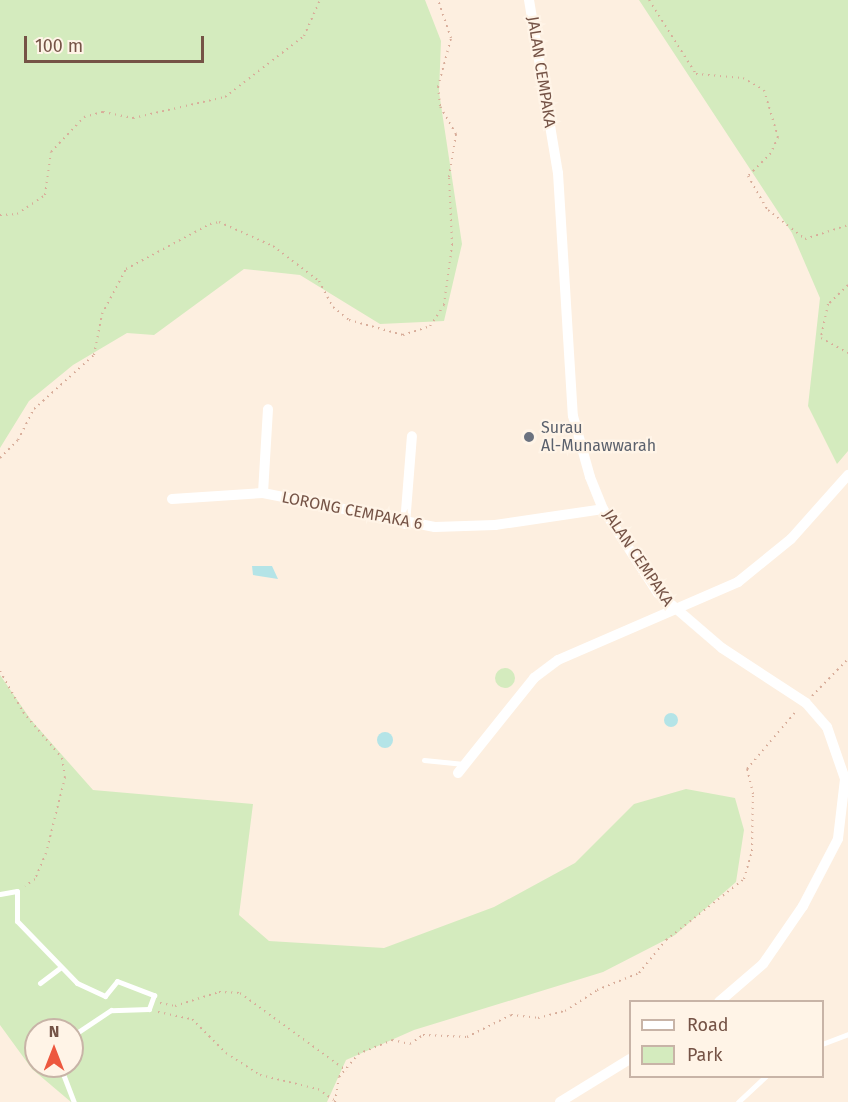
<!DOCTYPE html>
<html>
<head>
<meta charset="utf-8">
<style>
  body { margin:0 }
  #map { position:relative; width:848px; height:1102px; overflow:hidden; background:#fdefe0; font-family:"Fira Sans",sans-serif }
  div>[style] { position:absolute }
  .green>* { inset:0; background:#d4ebbe }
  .round { border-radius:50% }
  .water>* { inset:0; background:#b4e4e7 }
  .path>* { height:2px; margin-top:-1px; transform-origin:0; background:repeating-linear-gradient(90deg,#d8ad9a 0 1.5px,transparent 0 6px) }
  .lane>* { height:5px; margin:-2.5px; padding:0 2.5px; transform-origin:2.5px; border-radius:2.5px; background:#fff }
  .street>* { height:10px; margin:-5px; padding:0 5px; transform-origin:5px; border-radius:5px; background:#fff }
  .dots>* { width:16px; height:16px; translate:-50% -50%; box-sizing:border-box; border:3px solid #fff4e7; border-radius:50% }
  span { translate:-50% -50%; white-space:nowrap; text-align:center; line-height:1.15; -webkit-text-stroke:4.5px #fff4e7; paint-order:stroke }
  .street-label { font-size:16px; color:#755346 }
  .worship-label { font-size:16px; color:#5b616d }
  .left { translate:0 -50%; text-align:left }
  .legend { position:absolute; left:629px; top:1000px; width:195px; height:78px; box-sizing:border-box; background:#fff4e7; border:2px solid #c8b4a7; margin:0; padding:8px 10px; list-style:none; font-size:18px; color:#755346 }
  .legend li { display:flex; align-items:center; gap:12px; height:30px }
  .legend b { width:30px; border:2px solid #c8b4a7 }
  .north { position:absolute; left:24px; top:1018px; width:60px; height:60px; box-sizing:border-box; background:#fff4e7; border:2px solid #c8b4a7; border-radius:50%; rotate:0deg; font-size:16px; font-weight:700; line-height:24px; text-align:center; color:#755346 }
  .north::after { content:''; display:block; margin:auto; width:21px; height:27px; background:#ed583f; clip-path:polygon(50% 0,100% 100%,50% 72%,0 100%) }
  .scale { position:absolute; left:24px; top:36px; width:180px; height:27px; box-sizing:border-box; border:3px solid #755346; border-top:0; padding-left:8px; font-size:18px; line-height:21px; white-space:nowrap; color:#755346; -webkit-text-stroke:4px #fff4e7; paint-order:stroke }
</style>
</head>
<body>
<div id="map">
  <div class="green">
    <i style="clip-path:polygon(0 0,425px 0,441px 41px,439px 92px,462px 244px,444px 321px,380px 324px,300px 275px,244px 269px,154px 335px,127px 333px,73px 365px,29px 401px,0 448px)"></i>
    <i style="clip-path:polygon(639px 0,848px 0,848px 451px,837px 464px,808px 406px,820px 298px,792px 233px)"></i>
    <i class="round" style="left:495px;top:668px;width:20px;height:20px"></i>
    <i style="clip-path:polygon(evenodd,0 675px,31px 720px,93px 790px,253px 804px,239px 915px,269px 941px,384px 948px,494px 907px,575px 863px,634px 804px,686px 789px,735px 798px,744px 830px,736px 882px,675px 935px,603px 972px,414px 1030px,346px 1060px,327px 1102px,71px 1102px,32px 1069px,0 1025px,0 675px,36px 1030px,72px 1030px,72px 1066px,36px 1066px,36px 1030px)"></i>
  </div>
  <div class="water">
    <i style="clip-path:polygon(252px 566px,272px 566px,278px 579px,253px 575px)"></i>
    <i class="round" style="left:664px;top:713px;width:14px;height:14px"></i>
    <i class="round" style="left:377px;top:732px;width:16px;height:16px"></i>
  </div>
  <div class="path">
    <i style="left:649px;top:0;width:88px;rotate:57.6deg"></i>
    <i style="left:696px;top:74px;width:47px;rotate:4.9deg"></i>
    <i style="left:743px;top:78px;width:24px;rotate:30deg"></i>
    <i style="left:764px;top:90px;width:49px;rotate:73.4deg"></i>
    <i style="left:778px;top:137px;width:17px;rotate:114deg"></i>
    <i style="left:771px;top:153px;width:33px;rotate:135deg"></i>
    <i style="left:748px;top:176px;width:39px;rotate:60deg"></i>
    <i style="left:768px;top:210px;width:47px;rotate:38.1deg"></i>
    <i style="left:805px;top:239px;width:45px;rotate:-18deg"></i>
    <i style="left:0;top:215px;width:17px;rotate:-3deg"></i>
    <i style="left:17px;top:214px;width:34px;rotate:-34deg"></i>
    <i style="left:45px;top:195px;width:43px;rotate:-82.1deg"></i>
    <i style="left:51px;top:152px;width:48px;rotate:-46.7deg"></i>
    <i style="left:84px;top:117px;width:20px;rotate:-15deg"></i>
    <i style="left:103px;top:112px;width:31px;rotate:11deg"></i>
    <i style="left:133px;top:118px;width:94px;rotate:-12.9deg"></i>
    <i style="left:225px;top:97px;width:100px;rotate:-37.7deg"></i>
    <i style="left:304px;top:36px;width:39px;rotate:-66deg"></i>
    <i style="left:848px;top:285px;width:28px;rotate:136deg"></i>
    <i style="left:828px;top:304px;width:35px;rotate:102deg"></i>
    <i style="left:821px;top:338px;width:31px;rotate:29deg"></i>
    <i style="left:0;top:458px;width:25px;rotate:-45deg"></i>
    <i style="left:18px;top:440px;width:35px;rotate:-63deg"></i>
    <i style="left:34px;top:409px;width:81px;rotate:-42deg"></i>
    <i style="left:94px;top:355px;width:42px;rotate:-79deg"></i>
    <i style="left:102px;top:314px;width:51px;rotate:-61.9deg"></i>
    <i style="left:126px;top:269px;width:95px;rotate:-28.2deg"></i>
    <i style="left:210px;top:224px;width:9px;rotate:-13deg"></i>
    <i style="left:219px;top:222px;width:59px;rotate:24deg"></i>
    <i style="left:273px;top:246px;width:58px;rotate:37.3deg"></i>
    <i style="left:319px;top:281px;width:30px;rotate:62deg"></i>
    <i style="left:333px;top:307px;width:21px;rotate:39deg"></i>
    <i style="left:349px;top:320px;width:56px;rotate:15.5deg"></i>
    <i style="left:403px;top:335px;width:28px;rotate:-18deg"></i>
    <i style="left:430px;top:326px;width:25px;rotate:-56deg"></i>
    <i style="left:444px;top:305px;width:61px;rotate:-82.4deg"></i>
    <i style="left:452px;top:245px;width:68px;rotate:-92.5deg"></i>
    <i style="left:449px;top:177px;width:44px;rotate:-80.8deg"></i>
    <i style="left:456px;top:134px;width:32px;rotate:-120deg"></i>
    <i style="left:440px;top:106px;width:19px;rotate:-96deg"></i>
    <i style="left:438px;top:87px;width:51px;rotate:-75.1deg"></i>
    <i style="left:451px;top:38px;width:40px;rotate:-108.9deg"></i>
    <i style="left:0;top:671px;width:47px;rotate:60.7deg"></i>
    <i style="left:23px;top:712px;width:60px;rotate:49.7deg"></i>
    <i style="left:62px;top:758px;width:19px;rotate:81deg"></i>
    <i style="left:65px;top:777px;width:78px;rotate:104deg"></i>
    <i style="left:46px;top:853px;width:28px;rotate:113deg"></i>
    <i style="left:35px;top:879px;width:12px;rotate:145deg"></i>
    <i style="left:812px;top:696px;width:52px;rotate:-45.8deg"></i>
    <i style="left:160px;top:1003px;width:15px;rotate:11deg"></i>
    <i style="left:175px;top:1006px;width:46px;rotate:-17.7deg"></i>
    <i style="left:219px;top:992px;width:21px;rotate:3deg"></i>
    <i style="left:240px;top:993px;width:132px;rotate:36.1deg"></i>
    <i style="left:158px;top:1012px;width:35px;rotate:12deg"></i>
    <i style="left:192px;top:1019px;width:48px;rotate:45deg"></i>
    <i style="left:226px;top:1053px;width:40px;rotate:32.9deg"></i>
    <i style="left:260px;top:1075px;width:60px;rotate:13.6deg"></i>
    <i style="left:318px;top:1089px;width:19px;rotate:35deg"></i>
    <i style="left:335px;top:1102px;width:25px;rotate:-81deg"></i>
    <i style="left:339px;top:1077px;width:30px;rotate:-50deg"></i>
    <i style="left:358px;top:1054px;width:37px;rotate:-22deg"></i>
    <i style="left:392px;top:1040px;width:18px;rotate:13deg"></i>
    <i style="left:410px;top:1044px;width:16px;rotate:-35deg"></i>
    <i style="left:423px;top:1035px;width:44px;rotate:2.6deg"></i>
    <i style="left:467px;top:1037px;width:49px;rotate:-26.6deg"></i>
    <i style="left:511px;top:1015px;width:27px;rotate:6deg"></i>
    <i style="left:538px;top:1018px;width:28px;rotate:-15deg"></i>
    <i style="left:565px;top:1011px;width:38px;rotate:-33deg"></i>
    <i style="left:597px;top:990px;width:45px;rotate:-22deg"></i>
    <i style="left:639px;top:973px;width:43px;rotate:-50.7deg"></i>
    <i style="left:666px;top:940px;width:99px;rotate:-38deg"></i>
    <i style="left:744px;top:879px;width:29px;rotate:-74deg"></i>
    <i style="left:752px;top:851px;width:57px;rotate:-89deg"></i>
    <i style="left:753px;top:794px;width:26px;rotate:-103deg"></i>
    <i style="left:747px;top:769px;width:77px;rotate:-49.7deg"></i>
  </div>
  <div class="lane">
    <i style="left:424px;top:760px;width:40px;rotate:5.7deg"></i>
    <i style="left:0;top:894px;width:17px;rotate:-10deg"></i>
    <i style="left:17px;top:891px;width:30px;rotate:90deg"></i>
    <i style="left:17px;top:921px;width:86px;rotate:45.9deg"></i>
    <i style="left:77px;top:983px;width:31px;rotate:25deg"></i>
    <i style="left:105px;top:996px;width:19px;rotate:-51deg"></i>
    <i style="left:117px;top:981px;width:40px;rotate:21deg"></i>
    <i style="left:154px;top:995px;width:15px;rotate:110deg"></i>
    <i style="left:149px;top:1009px;width:38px;rotate:178deg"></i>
    <i style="left:111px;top:1010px;width:47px;rotate:146.3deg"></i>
    <i style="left:40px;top:983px;width:26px;rotate:-37deg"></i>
    <i style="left:822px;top:1044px;width:28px;rotate:-21deg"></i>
    <i style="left:60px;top:1066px;width:39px;rotate:69deg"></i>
    <i style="left:738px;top:1102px;width:38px;rotate:-43deg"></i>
  </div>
  <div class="street">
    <i style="left:529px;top:0;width:175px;rotate:80.5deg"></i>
    <i style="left:558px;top:173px;width:243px;rotate:86.5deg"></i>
    <i style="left:573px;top:416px;width:63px;rotate:74.4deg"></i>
    <i style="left:590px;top:477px;width:35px;rotate:68deg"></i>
    <i style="left:603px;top:509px;width:100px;rotate:56.8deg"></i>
    <i style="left:658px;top:593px;width:84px;rotate:40.7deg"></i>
    <i style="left:722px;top:648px;width:100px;rotate:33.2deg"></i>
    <i style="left:806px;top:703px;width:32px;rotate:49deg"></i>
    <i style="left:827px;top:727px;width:55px;rotate:70.9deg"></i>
    <i style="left:845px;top:779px;width:60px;rotate:96.7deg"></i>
    <i style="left:838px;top:839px;width:76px;rotate:117.6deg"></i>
    <i style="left:803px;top:906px;width:70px;rotate:124.6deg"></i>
    <i style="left:763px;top:964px;width:58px;rotate:139.2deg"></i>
    <i style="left:263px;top:493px;width:84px;rotate:-86.6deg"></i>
    <i style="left:172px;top:499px;width:91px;rotate:-3.8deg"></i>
    <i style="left:263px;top:493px;width:175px;rotate:11.2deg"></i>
    <i style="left:435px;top:527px;width:60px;rotate:-1.9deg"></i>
    <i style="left:495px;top:525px;width:109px;rotate:-8.4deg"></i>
    <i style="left:405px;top:524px;width:88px;rotate:-85.5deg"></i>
    <i style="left:458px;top:773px;width:122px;rotate:-51.3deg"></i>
    <i style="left:534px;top:678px;width:30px;rotate:-37deg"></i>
    <i style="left:558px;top:660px;width:196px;rotate:-23.4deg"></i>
    <i style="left:738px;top:582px;width:68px;rotate:-39.1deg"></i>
    <i style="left:791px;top:539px;width:86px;rotate:-48.3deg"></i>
    <i style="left:560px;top:1102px;width:82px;rotate:-31.6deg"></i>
  </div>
  <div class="dots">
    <i style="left:529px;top:437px;background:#6b7280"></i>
  </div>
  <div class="street-label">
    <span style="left:541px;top:72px;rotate:81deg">JALAN CEMPAKA</span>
    <span style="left:352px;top:511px;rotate:11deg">LORONG CEMPAKA 6</span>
    <span style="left:638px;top:558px;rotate:56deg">JALAN CEMPAKA</span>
  </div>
  <div class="worship-label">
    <span class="left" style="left:541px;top:437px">Surau<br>Al-Munawwarah</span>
  </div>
  <ul class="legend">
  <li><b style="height:8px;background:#fff"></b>Road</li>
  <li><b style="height:16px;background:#d4ebbe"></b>Park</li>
  </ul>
  <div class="north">N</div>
  <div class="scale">100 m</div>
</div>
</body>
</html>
